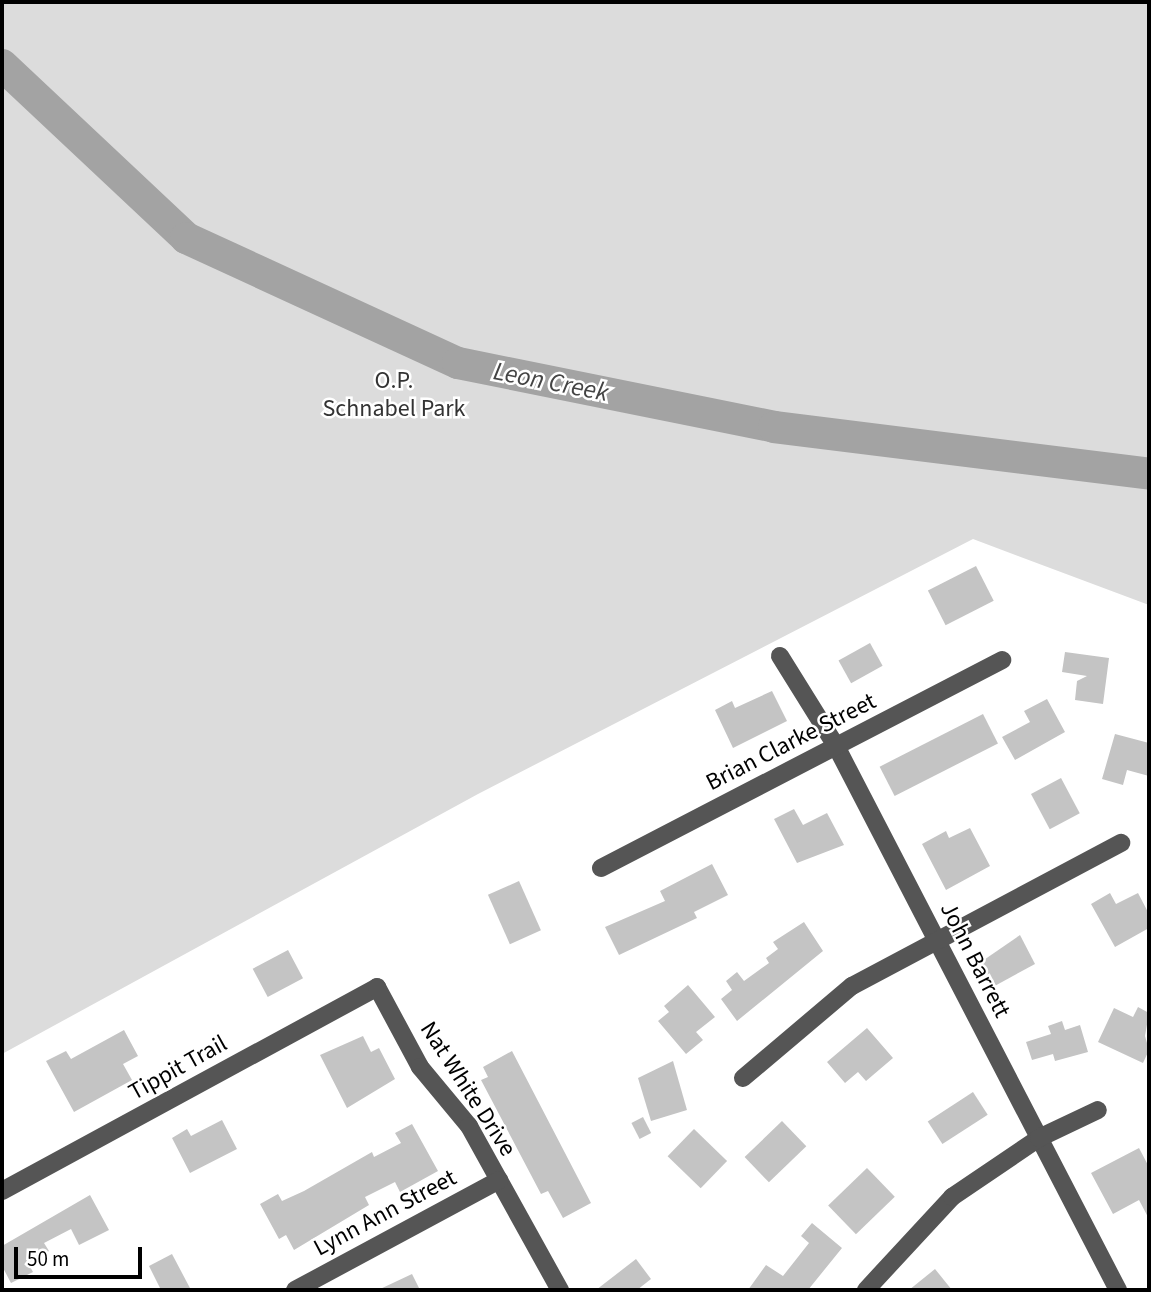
<!DOCTYPE html>
<html>
<head>
<meta charset="utf-8">
<style>
  body { margin:0 }
  #map { position:relative; width:1151px; height:1292px; overflow:hidden; background:#fff; font-family:"Source Sans 3",sans-serif }
  div>[style] { position:absolute }
  .green>* { inset:0; background:#dcdcdc }
  .river>* { height:32px; margin:-16px; padding:0 16px; transform-origin:16px; border-radius:16px; background:#a3a3a3 }
  .building>* { inset:0; background:#c4c4c4; transform-origin:0 0 }
  .minor>* { height:18px; margin:-9px; padding:0 9px; transform-origin:9px; border-radius:9px; background:#555 }
  span { translate:-50% -50%; white-space:nowrap; text-align:center; line-height:1.15; -webkit-text-stroke:5px #fff; paint-order:stroke }
  .park-label { font-size:24px; color:#333 }
  .street-label { font-size:24px; color:#000 }
  .water-label { font-size:26px; color:#444; font-style:italic }
  .frame { position:absolute; inset:0; border:4px solid #000; pointer-events:none }
  .scale { position:absolute; left:14px; top:1247px; width:128px; height:32px; box-sizing:border-box; border:4px solid #000; border-top:0; padding-left:9px; font-size:21px; line-height:24px; white-space:nowrap; color:#000; -webkit-text-stroke:5px #fff; paint-order:stroke }
</style>
</head>
<body>
<div id="map">
  <div class="green">
    <i style="clip-path:polygon(2px 2px,1149px 2px,1149px 605px,973px 539px,478px 794px,2px 1054px)"></i>
  </div>
  <div class="river">
    <i style="left:2px;top:65px;width:253px;rotate:43.2deg"></i>
    <i style="left:186px;top:238px;width:299px;rotate:24.7deg"></i>
    <i style="left:458px;top:363px;width:322px;rotate:11.4deg"></i>
    <i style="left:774px;top:427px;width:378px;rotate:7.1deg"></i>
  </div>
  <div class="building">
    <i style="left:976px;top:566px;width:39px;height:54px;rotate:63deg"></i>
    <i style="left:870px;top:643px;width:26px;height:36px;rotate:61deg"></i>
    <i style="clip-path:polygon(1065px 652px,1109px 658px,1103px 704px,1075px 700px,1077px 681px,1087px 676px,1062px 672px)"></i>
    <i style="clip-path:polygon(772px 691px,787px 721px,733px 748px,715px 710px,732px 701px,735px 708px)"></i>
    <i style="clip-path:polygon(1047px 699px,1065px 732px,1015px 760px,1002px 737px,1030px 722px,1024px 711px)"></i>
    <i style="left:983px;top:714px;width:33px;height:116px;rotate:63deg"></i>
    <i style="clip-path:polygon(1115px 734px,1149px 743px,1149px 776px,1127px 770px,1123px 785px,1102px 779px)"></i>
    <i style="left:1061px;top:778px;width:40px;height:34px;rotate:62deg"></i>
    <i style="clip-path:polygon(794px 809px,803px 825px,827px 813px,844px 845px,797px 863px,774px 819px)"></i>
    <i style="clip-path:polygon(970px 828px,990px 866px,946px 890px,922px 844px,946px 831px,949px 838px)"></i>
    <i style="clip-path:polygon(712px 864px,728px 895px,694px 912px,697px 918px,619px 955px,605px 927px,665px 901px,660px 891px)"></i>
    <i style="left:519px;top:881px;width:54px;height:34px;rotate:66deg"></i>
    <i style="clip-path:polygon(1110px 893px,1116px 904px,1138px 893px,1149px 914px,1149px 928px,1115px 947px,1091px 904px)"></i>
    <i style="clip-path:polygon(804px 922px,823px 951px,737px 1021px,721px 999px,732px 990px,726px 981px,737px 972px,744px 981px,769px 963px,766px 958px,778px 949px,773px 942px)"></i>
    <i style="clip-path:polygon(1020px 935px,1035px 964px,991px 988px,978px 964px)"></i>
    <i style="left:288px;top:950px;width:32px;height:40px;rotate:62deg"></i>
    <i style="clip-path:polygon(688px 985px,715px 1017px,696px 1032px,703px 1040px,686px 1054px,658px 1021px,669px 1012px,664px 1006px)"></i>
    <i style="clip-path:polygon(1138px 1007px,1149px 1013px,1145px 1036px,1149px 1050px,1143px 1063px,1098px 1042px,1114px 1008px,1133px 1017px)"></i>
    <i style="clip-path:polygon(1062px 1021px,1065px 1030px,1080px 1025px,1088px 1052px,1055px 1061px,1053px 1054px,1032px 1060px,1026px 1042px,1051px 1034px,1048px 1026px)"></i>
    <i style="clip-path:polygon(867px 1028px,893px 1058px,866px 1081px,858px 1072px,845px 1083px,827px 1062px)"></i>
    <i style="clip-path:polygon(124px 1030px,138px 1056px,123px 1064px,132px 1080px,74px 1112px,46px 1061px,66px 1051px,71px 1059px)"></i>
    <i style="clip-path:polygon(363px 1036px,371px 1052px,379px 1048px,395px 1079px,347px 1108px,320px 1055px)"></i>
    <i style="clip-path:polygon(512px 1051px,591px 1203px,563px 1218px,548px 1191px,541px 1194px,481px 1080px,488px 1077px,483px 1067px)"></i>
    <i style="clip-path:polygon(673px 1061px,687px 1110px,651px 1121px,638px 1078px)"></i>
    <i style="left:973px;top:1092px;width:27px;height:54px;rotate:57deg"></i>
    <i style="left:643px;top:1117px;width:18px;height:13px;rotate:63deg"></i>
    <i style="clip-path:polygon(222px 1120px,237px 1149px,190px 1173px,172px 1138px,187px 1129px,191px 1136px)"></i>
    <i style="left:782px;top:1121px;width:35px;height:52px;rotate:46deg"></i>
    <i style="clip-path:polygon(412px 1124px,438px 1171px,400px 1192px,395px 1182px,365px 1197px,369px 1205px,294px 1250px,286px 1235px,279px 1239px,260px 1204px,278px 1194px,282px 1201px,304px 1191px,372px 1152px,374px 1157px,401px 1143px,395px 1133px)"></i>
    <i style="left:694px;top:1129px;width:46px;height:38px;rotate:44deg"></i>
    <i style="clip-path:polygon(1139px 1148px,1149px 1167px,1149px 1219px,1139px 1200px,1113px 1214px,1091px 1173px)"></i>
    <i style="left:867px;top:1168px;width:40px;height:54px;rotate:46deg"></i>
    <i style="clip-path:polygon(90px 1195px,109px 1230px,79px 1245px,71px 1229px,44px 1243px,49px 1251px,28px 1263px,33px 1272px,11px 1283px,2px 1266px,2px 1246px)"></i>
    <i style="clip-path:polygon(812px 1223px,842px 1248px,808px 1290px,748px 1290px,766px 1265px,783px 1276px,809px 1243px,801px 1236px)"></i>
    <i style="clip-path:polygon(172px 1254px,191px 1290px,161px 1290px,149px 1266px)"></i>
    <i style="clip-path:polygon(636px 1259px,651px 1279px,637px 1290px,596px 1290px)"></i>
    <i style="clip-path:polygon(935px 1269px,952px 1290px,909px 1290px)"></i>
    <i style="clip-path:polygon(412px 1274px,420px 1290px,378px 1290px)"></i>
  </div>
  <div class="minor">
    <i style="left:780px;top:656px;width:106px;rotate:58.1deg"></i>
    <i style="left:836px;top:746px;width:613px;rotate:62.6deg"></i>
    <i style="left:601px;top:868px;width:452px;rotate:-27.4deg"></i>
    <i style="left:743px;top:1078px;width:143px;rotate:-40.2deg"></i>
    <i style="left:852px;top:986px;width:305px;rotate:-28deg"></i>
    <i style="left:2px;top:1191px;width:427px;rotate:-28.5deg"></i>
    <i style="left:377px;top:987px;width:91px;rotate:61.7deg"></i>
    <i style="left:420px;top:1067px;width:77px;rotate:50.3deg"></i>
    <i style="left:469px;top:1126px;width:188px;rotate:61deg"></i>
    <i style="left:295px;top:1290px;width:232px;rotate:-28.3deg"></i>
    <i style="left:866px;top:1290px;width:127px;rotate:-47.2deg"></i>
    <i style="left:952px;top:1197px;width:105px;rotate:-34.1deg"></i>
    <i style="left:1039px;top:1138px;width:65px;rotate:-25.4deg"></i>
  </div>
  <div class="park-label">
    <span style="left:394px;top:395px">O.P.<br>Schnabel Park</span>
  </div>
  <div class="street-label">
    <span style="left:791px;top:742px;rotate:-27deg">Brian Clarke Street</span>
    <span style="left:975px;top:960px;rotate:63deg">John Barrett</span>
    <span style="left:178px;top:1068px;rotate:-29deg">Tippit Trail</span>
    <span style="left:468px;top:1089px;rotate:57deg">Nat White Drive</span>
    <span style="left:385px;top:1213px;rotate:-28deg">Lynn Ann Street</span>
  </div>
  <div class="water-label">
    <span style="left:551px;top:382px;rotate:11deg">Leon Creek</span>
  </div>
  <div class="frame"></div>
  <div class="scale">50 m</div>
</div>
</body>
</html>
